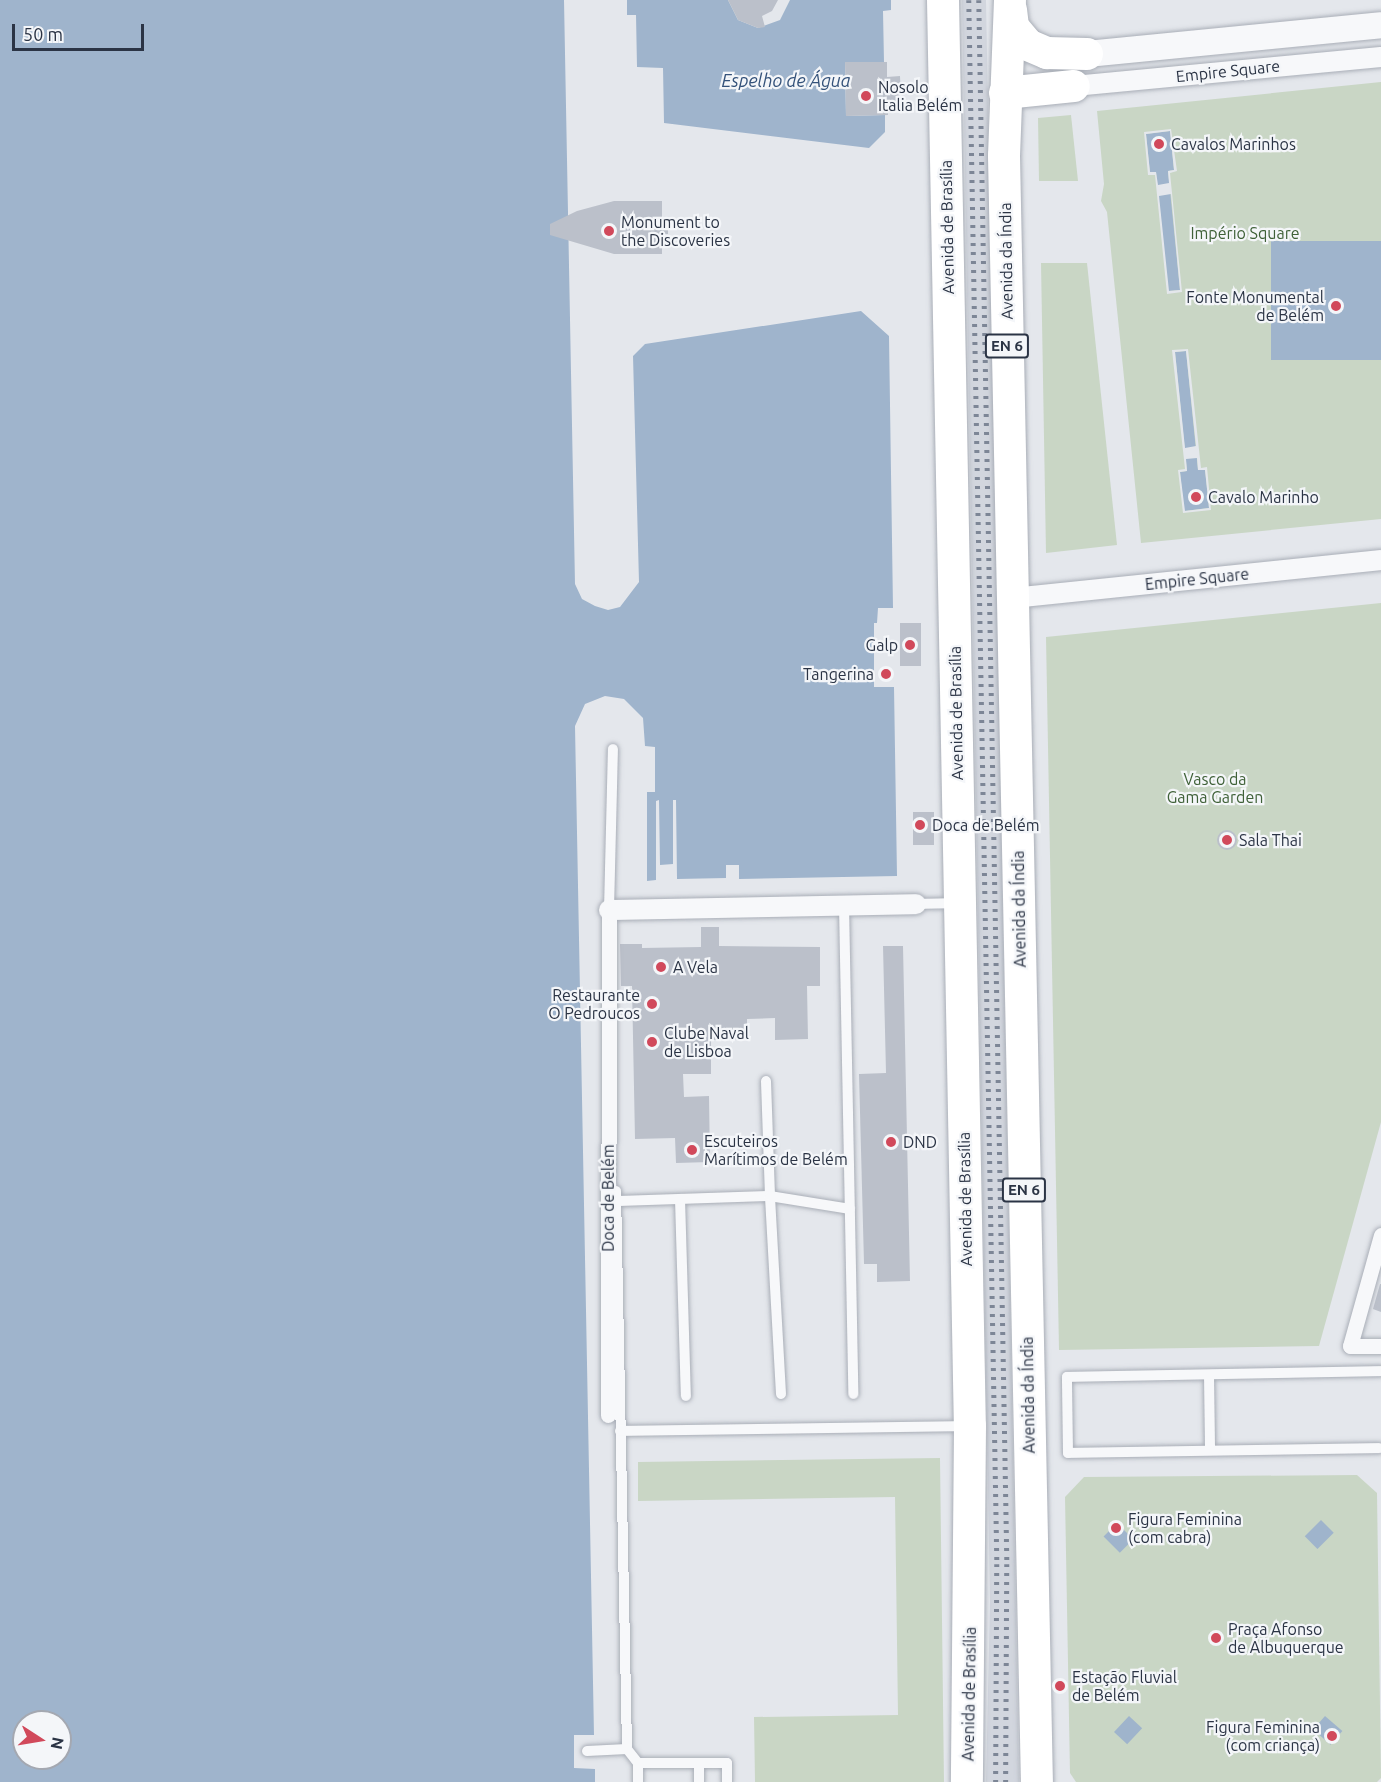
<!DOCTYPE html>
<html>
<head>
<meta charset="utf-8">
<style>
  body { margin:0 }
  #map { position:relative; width:1381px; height:1782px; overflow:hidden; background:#e4e7ec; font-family:Ubuntu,sans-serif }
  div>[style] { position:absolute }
  .built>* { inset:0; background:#d2d6de }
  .green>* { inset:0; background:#c9d6c5 }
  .water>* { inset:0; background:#9fb4cc; transform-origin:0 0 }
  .pier>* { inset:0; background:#e4e7ec }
  .building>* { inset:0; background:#bbc0ca; transform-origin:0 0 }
  .round { border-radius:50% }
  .roads { filter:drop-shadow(0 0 2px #a9aeb7) drop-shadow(0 0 2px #a9aeb7) }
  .service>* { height:10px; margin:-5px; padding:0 5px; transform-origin:5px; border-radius:5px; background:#f7f8fa }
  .pedestrian>* { height:15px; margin:-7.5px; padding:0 7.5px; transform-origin:7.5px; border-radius:7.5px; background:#f7f8fa }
  .minor>* { height:20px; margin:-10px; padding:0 10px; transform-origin:10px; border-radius:10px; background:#f7f8fa }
  .tertiary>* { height:26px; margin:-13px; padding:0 13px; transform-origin:13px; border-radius:13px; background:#f7f8fa }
  .primary>* { height:32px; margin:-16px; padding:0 16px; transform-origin:16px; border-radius:16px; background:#fff }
  .rail>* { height:4.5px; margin-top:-2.25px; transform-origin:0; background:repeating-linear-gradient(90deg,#7d8696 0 3px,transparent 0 9px) }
  .dots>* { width:16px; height:16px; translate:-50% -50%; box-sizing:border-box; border:3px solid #f4f6f9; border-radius:50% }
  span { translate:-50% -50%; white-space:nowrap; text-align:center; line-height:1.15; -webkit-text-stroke:4.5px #f4f6f9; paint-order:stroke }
  .shield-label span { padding:2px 4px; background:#f4f6f9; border:2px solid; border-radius:4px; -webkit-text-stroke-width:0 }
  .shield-label { font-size:15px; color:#2b3445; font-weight:700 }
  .street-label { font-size:16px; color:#2b3445 }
  .poi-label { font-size:16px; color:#2b3445 }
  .left { translate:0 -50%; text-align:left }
  .right { translate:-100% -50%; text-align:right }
  .park-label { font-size:16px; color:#3f6138 }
  .water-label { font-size:18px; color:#34527a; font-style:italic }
  .north { position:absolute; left:12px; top:1710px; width:60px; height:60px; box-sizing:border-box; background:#f4f6f9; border:2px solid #a4a8b1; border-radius:50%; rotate:102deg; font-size:16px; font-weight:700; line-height:24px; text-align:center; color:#2b3445 }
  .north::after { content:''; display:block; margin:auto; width:21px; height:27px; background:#d1495b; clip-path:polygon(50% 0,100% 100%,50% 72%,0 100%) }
  .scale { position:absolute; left:12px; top:24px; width:132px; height:27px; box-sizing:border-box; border:3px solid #2b3445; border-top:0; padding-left:8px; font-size:18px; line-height:21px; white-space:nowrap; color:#2b3445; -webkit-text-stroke:4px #f4f6f9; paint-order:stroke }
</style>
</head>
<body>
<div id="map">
  <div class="built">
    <i style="clip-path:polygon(962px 0,986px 0,1019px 1782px,986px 1782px,990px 1601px)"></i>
  </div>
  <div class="green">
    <i style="clip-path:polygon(1381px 82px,1381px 519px,1141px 543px,1107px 212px,1101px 201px,1104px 184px,1097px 111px)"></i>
    <i style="clip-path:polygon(1071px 115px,1078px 181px,1039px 181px,1038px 118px)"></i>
    <i style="clip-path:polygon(1041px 263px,1087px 263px,1117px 545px,1046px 553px)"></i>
    <i style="clip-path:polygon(1381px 603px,1381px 1122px,1319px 1346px,1059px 1350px,1046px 637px)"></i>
    <i style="clip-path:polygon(940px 1458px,944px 1782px,755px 1782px,754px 1717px,898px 1715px,895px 1497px,638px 1501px,638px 1462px)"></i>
    <i style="clip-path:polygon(1357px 1475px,1377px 1493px,1381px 1778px,1377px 1782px,1076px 1782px,1070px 1773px,1065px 1497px,1084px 1477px)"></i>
  </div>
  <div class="water">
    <i style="clip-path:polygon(evenodd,0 0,564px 0,575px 584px,582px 599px,595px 606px,608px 610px,620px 607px,639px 582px,633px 356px,645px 344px,861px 311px,889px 336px,893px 608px,878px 608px,877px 623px,874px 623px,874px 687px,894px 687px,897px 876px,739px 879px,739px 865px,726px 865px,726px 878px,677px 879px,676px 800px,673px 800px,673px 864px,660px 865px,659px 800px,656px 801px,656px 880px,647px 881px,647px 792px,655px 792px,655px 747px,645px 746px,643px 718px,624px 699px,605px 696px,585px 704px,575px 726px,594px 1735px,574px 1735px,574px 1768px,595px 1769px,595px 1782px,0 1782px,0 0,24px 1722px,60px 1722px,60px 1758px,24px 1758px,24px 1722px)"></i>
    <i style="clip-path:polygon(627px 0,728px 0,738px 20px,758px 28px,780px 20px,790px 0,891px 0,891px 10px,883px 11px,884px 62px,845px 63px,846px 116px,885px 115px,885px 132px,869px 148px,664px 123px,663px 68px,637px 67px,636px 15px,627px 15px)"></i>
    <i style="clip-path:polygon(1170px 131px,1174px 170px,1168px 171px,1180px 290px,1168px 291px,1156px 172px,1150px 173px,1146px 134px)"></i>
    <i style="left:1381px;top:241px;width:119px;height:110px;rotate:90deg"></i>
    <i style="clip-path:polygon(1186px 351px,1198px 470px,1205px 469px,1209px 508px,1184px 511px,1180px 472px,1187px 471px,1175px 352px)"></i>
    <i style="left:1321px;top:1520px;width:18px;height:23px;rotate:45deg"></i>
    <i style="left:1117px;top:1523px;width:23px;height:19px;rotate:45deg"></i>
    <i style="left:1129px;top:1716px;width:18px;height:22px;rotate:43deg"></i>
    <i style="left:1325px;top:1716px;width:23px;height:18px;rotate:41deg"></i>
  </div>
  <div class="pier">
    <i style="clip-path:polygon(evenodd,1171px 129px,1177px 171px,1170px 173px,1182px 292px,1167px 294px,1155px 175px,1148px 175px,1144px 132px,1171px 129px,1170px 131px,1174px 170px,1168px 171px,1169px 183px,1158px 185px,1156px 172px,1150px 172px,1146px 134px,1170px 131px,1171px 129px,1171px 194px,1180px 290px,1169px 291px,1159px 196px,1171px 194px)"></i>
    <i style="clip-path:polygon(evenodd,1188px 349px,1201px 468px,1207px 467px,1211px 510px,1183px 513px,1178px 470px,1185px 469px,1172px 350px,1188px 349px,1186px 351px,1196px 446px,1185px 448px,1175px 352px,1186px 351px,1188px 349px,1197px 458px,1198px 470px,1205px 470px,1209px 508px,1185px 511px,1180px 472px,1187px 471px,1186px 459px,1197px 458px)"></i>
  </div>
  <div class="building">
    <i style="clip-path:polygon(728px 0,778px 0,772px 11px,762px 16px,765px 27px,758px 28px,738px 20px)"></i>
    <i style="clip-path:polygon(845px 62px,887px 62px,887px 77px,900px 76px,901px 101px,887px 101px,888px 115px,846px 116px)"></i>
    <i style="left:1163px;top:139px;width:10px;height:9px;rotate:84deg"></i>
    <i style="clip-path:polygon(614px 201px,662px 201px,662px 221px,668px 221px,668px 234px,662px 234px,662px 254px,614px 254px,550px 235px,550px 224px,577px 211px)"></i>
    <i style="left:1200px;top:492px;width:10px;height:9px;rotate:90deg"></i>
    <i style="left:900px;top:623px;width:21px;height:43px"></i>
    <i style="left:882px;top:669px;width:8px;height:12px"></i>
    <i style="left:913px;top:812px;width:21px;height:33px"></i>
    <i class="round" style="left:1217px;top:830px;width:20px;height:20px"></i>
    <i style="clip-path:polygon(701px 927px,719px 927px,719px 946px,820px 947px,820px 986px,807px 986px,808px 1039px,775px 1040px,775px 1018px,747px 1019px,747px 1039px,711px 1040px,711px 1074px,683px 1074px,684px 1097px,709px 1096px,710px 1162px,676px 1163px,675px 1138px,635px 1139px,632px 986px,621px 986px,620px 944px,642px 944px,642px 948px,701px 947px)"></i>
    <i style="clip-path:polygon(883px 946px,903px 946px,910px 1281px,877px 1282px,877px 1264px,864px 1264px,859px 1074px,886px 1073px)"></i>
    <i style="clip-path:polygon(1380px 1284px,1381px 1284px,1381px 1312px,1373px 1309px)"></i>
  </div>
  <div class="roads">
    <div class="service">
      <i style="left:916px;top:904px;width:43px;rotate:-1.3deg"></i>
      <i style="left:844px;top:905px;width:489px;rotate:88.9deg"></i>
      <i style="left:609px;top:910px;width:161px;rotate:-88.6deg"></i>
      <i style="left:616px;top:1191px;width:558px;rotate:88.87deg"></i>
      <i style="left:680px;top:1199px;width:197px;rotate:88.3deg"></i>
      <i style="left:616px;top:1201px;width:154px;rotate:-1.9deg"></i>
      <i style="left:770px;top:1196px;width:115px;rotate:-92deg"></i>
      <i style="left:1209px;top:1375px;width:75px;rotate:89.2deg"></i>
      <i style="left:781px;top:1394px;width:198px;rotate:-93.2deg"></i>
      <i style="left:770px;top:1196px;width:81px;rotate:9.2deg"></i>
      <i style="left:620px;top:1431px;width:347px;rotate:-0.8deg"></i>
      <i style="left:1379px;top:1448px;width:311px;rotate:179.1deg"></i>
      <i style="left:1068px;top:1453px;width:76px;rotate:-90.8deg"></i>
      <i style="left:1067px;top:1377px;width:314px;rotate:-1.1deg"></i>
      <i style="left:587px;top:1751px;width:40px;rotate:-2.9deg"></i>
      <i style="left:627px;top:1749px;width:18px;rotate:52deg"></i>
      <i style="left:638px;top:1763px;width:89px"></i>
      <i style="left:727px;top:1763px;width:19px;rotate:90deg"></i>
      <i style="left:699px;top:1763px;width:19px;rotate:90deg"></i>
      <i style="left:638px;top:1782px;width:19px;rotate:-90deg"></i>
    </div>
    <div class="pedestrian">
      <i style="left:1381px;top:1235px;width:115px;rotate:105.6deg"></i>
      <i style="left:1350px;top:1346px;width:31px"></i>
      <i style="left:608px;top:1415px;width:505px;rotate:-89.89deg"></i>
    </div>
    <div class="minor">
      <i style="left:1074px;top:86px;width:308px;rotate:-5.4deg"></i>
      <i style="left:1013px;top:598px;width:370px;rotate:-5.9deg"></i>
      <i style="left:609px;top:910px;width:307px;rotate:-1.1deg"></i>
    </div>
    <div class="tertiary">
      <i style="left:1087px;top:54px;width:295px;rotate:-5.6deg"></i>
    </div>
    <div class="primary">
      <i style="left:943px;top:0;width:1426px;rotate:88.92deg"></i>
      <i style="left:970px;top:1426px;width:356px;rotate:90.5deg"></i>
      <i style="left:1010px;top:0;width:156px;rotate:92.2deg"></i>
      <i style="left:1004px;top:156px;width:1626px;rotate:88.84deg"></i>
      <i style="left:1011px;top:10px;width:17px;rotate:83deg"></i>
      <i style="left:1013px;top:27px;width:23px;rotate:50deg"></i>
      <i style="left:1028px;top:45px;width:21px;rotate:23deg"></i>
      <i style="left:1047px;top:53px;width:40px;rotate:1.4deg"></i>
      <i style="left:1005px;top:93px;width:69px;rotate:-5.8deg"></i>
    </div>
  </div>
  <div class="rail">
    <i style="left:969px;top:0;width:1564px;rotate:88.97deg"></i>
    <i style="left:997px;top:1564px;width:218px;rotate:90.3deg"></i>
    <i style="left:979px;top:0;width:1564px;rotate:88.97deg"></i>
    <i style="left:1007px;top:1564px;width:218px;rotate:90.3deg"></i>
  </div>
  <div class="dots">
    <i style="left:866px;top:96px;background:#d1495b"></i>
    <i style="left:1159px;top:144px;background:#d1495b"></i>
    <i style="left:609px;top:231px;background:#d1495b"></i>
    <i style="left:1336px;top:306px;background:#d1495b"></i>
    <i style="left:1196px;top:497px;background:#d1495b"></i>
    <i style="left:910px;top:645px;background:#d1495b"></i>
    <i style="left:886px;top:674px;background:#d1495b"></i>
    <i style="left:920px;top:825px;background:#d1495b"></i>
    <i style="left:1227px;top:840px;background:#d1495b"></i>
    <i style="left:661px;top:967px;background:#d1495b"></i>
    <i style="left:652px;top:1004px;background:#d1495b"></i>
    <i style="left:652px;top:1042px;background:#d1495b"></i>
    <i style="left:891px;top:1142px;background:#d1495b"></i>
    <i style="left:692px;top:1150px;background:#d1495b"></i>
    <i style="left:1116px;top:1528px;background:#d1495b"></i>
    <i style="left:1216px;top:1638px;background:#d1495b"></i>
    <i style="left:1060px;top:1686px;background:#d1495b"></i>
    <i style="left:1332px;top:1736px;background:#d1495b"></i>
  </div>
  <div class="shield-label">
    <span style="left:1007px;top:346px">EN 6</span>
    <span style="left:1024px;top:1190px">EN 6</span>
  </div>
  <div class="street-label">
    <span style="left:1228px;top:71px;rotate:-6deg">Empire Square</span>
    <span style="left:947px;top:227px;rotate:-91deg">Avenida de Brasília</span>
    <span style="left:1006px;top:261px;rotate:-91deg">Avenida da Índia</span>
    <span style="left:1197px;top:579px;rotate:-6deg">Empire Square</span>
    <span style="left:956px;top:713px;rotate:-91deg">Avenida de Brasília</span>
    <span style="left:1019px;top:909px;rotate:-91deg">Avenida da Índia</span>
    <span style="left:608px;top:1198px;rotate:-90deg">Doca de Belém</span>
    <span style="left:965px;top:1199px;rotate:-91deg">Avenida de Brasília</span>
    <span style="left:1028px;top:1395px;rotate:-91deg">Avenida da Índia</span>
    <span style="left:969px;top:1694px;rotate:-89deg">Avenida de Brasília</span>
  </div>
  <div class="poi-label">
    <span class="left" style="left:878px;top:96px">Nosolo<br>Italia Belém</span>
    <span class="left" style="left:1171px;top:144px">Cavalos Marinhos</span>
    <span class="left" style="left:621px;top:231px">Monument to<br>the Discoveries</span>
    <span class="right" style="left:1324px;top:306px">Fonte Monumental<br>de Belém</span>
    <span class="left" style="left:1208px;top:497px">Cavalo Marinho</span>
    <span class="right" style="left:898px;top:645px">Galp</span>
    <span class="right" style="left:874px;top:674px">Tangerina</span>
    <span class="left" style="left:932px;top:825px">Doca de Belém</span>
    <span class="left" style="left:1239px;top:840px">Sala Thai</span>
    <span class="left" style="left:673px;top:967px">A Vela</span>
    <span class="right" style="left:640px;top:1004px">Restaurante<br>O Pedroucos</span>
    <span class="left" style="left:664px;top:1042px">Clube Naval<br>de Lisboa</span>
    <span class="left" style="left:704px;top:1150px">Escuteiros<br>Marítimos de Belém</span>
    <span class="left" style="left:903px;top:1142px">DND</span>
    <span class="left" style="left:1128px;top:1528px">Figura Feminina<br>(com cabra)</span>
    <span class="left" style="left:1228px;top:1638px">Praça Afonso<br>de Albuquerque</span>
    <span class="left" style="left:1072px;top:1686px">Estação Fluvial<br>de Belém</span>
    <span class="right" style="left:1320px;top:1736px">Figura Feminina<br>(com criança)</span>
  </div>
  <div class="park-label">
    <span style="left:1245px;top:233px">Império Square</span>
    <span style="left:1215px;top:788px">Vasco da<br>Gama Garden</span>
  </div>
  <div class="water-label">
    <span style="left:786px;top:80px">Espelho de Água</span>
  </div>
  <div class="north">N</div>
  <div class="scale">50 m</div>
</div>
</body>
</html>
